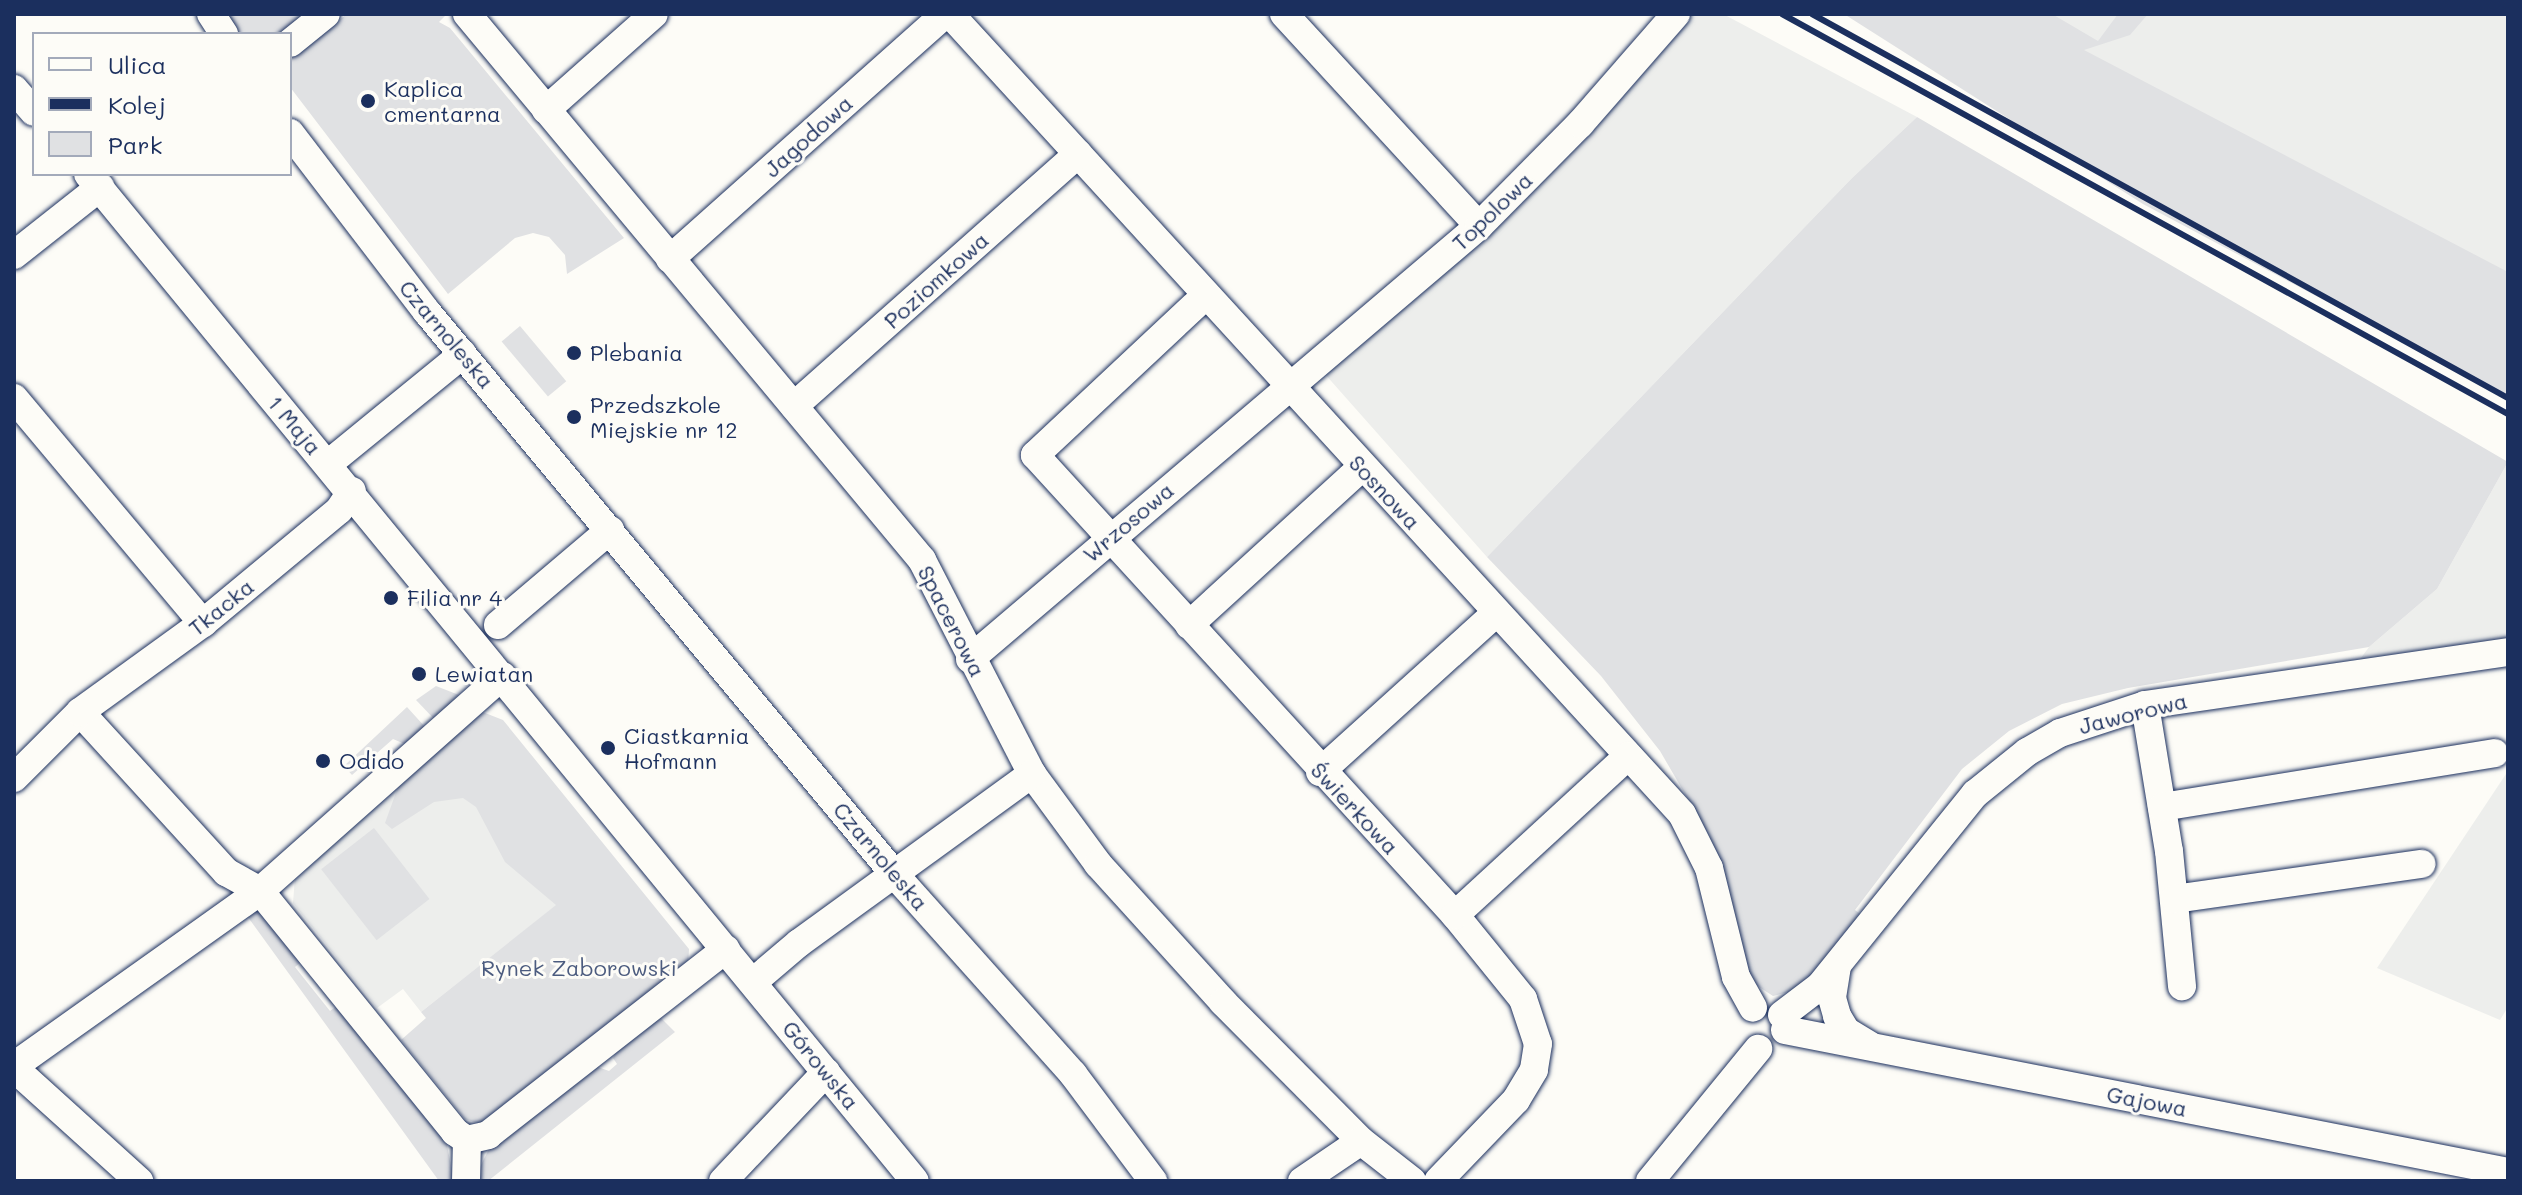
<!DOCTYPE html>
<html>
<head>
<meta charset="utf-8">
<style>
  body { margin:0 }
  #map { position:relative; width:2522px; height:1195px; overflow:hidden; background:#fdfcf7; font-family:Mali,sans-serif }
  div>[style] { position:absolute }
  .built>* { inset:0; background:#edeeec }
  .green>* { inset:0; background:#e0e1e3; transform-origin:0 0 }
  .roads { filter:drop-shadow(0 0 2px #1b2f5e) drop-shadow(0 0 2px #1b2f5e) }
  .minor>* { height:28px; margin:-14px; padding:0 14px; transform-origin:14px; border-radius:14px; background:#fdfcf7 }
  .rail>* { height:6px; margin:-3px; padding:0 3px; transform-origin:3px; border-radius:3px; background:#1b2f5e }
  .dots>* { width:22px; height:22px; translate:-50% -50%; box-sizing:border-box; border:4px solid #fdfcf7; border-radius:50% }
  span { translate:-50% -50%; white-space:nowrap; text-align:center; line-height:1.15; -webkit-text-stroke:6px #fdfcf7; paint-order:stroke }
  .poi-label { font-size:22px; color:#1b2f5e }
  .left { translate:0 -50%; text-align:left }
  .street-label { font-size:22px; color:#1b2f5e }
  .park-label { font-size:22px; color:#4c5c7f }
  .frame { position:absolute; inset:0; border:16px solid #1b2f5e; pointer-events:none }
  .legend { position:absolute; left:32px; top:32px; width:260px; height:144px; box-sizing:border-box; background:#fdfcf7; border:2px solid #a3aaba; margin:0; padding:10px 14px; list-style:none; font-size:24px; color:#1b2f5e }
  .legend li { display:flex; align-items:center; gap:16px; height:40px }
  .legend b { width:40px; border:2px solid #a3aaba }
</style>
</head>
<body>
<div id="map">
  <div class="built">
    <i style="clip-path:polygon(1676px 14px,1723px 14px,1917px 117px,1851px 179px,1487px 557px,1316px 364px,1389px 304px)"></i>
    <i style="clip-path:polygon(1878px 14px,2508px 14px,2508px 369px)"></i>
    <i style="clip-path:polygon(2508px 462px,2508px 652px,2348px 676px,2369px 647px,2437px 589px)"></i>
    <i style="clip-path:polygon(468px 726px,596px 874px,421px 1012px,403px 989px,377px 1008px,293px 903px,295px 877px)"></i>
    <i style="clip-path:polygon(2508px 771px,2508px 1007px,2500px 1020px,2377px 968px)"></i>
  </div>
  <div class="green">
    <i style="clip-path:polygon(211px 14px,326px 14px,290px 34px,224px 34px)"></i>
    <i style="clip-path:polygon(347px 14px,447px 14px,439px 22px,450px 28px,624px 238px,567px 274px,565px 255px,549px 237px,533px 233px,515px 238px,448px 294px,290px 87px,290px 59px)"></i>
    <i style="clip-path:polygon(1844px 14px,2052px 14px,2098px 41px,2118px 14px,2148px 14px,2130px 35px,2084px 50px,2508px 272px,2508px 398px,2143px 204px)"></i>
    <i style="clip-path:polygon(1917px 117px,2508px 462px,2437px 589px,2369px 647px,2128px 688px,2062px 704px,2009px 731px,1962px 769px,1855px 910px,1867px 919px,1803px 988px,1773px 996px,1750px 981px,1710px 837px,1660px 751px,1601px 676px,1487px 557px,1851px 179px)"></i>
    <i style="left:520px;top:326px;width:72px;height:24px;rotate:50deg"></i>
    <i style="clip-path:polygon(436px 686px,464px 697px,436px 721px,416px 700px)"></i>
    <i style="clip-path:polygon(407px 707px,426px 728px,407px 745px,393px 739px,352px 775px,344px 766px)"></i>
    <i style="clip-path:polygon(480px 711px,503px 720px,689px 949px,688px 966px,480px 1124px,465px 1119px,401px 1040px,426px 1018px,421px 1012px,556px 905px,505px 862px,476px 807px,463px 798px,434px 802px,392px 829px,385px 823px,398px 787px)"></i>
    <i style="left:374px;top:828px;width:90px;height:67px;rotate:52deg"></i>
    <i style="clip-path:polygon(262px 909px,306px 958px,295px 967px,330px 1011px,341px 1003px,446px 1140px,454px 1181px,439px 1181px,245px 913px)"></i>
    <i style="clip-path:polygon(660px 1017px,675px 1032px,488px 1181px,473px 1181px,489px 1149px,595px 1066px,609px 1071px,617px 1064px,613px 1058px,618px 1049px)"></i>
  </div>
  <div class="roads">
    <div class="minor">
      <i style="left:211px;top:14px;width:24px;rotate:57deg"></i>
      <i style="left:467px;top:14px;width:711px;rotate:50.19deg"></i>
      <i style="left:922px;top:560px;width:241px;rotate:62.8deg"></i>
      <i style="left:1032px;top:774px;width:112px;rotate:53.7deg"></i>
      <i style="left:1098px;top:864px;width:186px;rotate:47.8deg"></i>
      <i style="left:1223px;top:1002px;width:196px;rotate:45.2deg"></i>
      <i style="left:1361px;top:1141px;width:65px;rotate:38.1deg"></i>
      <i style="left:950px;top:14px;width:1084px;rotate:47.54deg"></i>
      <i style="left:1682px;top:814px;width:60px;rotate:63.4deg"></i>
      <i style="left:1709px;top:868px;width:112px;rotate:76.1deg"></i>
      <i style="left:1736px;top:977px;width:35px;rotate:61deg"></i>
      <i style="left:1284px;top:14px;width:288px;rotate:47.4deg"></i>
      <i style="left:290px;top:43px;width:46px;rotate:-38.9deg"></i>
      <i style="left:14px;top:89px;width:30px;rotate:49deg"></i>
      <i style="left:546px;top:110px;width:144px;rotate:-41.6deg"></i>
      <i style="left:290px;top:133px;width:225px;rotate:52.6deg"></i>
      <i style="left:427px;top:312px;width:734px;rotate:50.25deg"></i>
      <i style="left:896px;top:876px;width:266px;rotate:48.2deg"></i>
      <i style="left:1073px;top:1074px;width:134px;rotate:53.2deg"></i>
      <i style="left:88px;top:174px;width:1303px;rotate:50.61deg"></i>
      <i style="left:14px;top:255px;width:110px;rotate:-38.3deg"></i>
      <i style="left:670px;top:259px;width:368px;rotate:-41.7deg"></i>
      <i style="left:1205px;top:296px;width:233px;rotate:136.9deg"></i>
      <i style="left:1035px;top:455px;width:623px;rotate:47.6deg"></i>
      <i style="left:1455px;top:915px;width:108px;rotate:51deg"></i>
      <i style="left:1523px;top:999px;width:47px;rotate:71.6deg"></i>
      <i style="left:1538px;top:1044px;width:26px;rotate:99deg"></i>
      <i style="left:1534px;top:1070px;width:35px;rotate:121deg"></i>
      <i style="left:1516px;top:1100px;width:112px;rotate:133.9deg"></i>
      <i style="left:14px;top:398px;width:294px;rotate:50deg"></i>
      <i style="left:794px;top:406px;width:380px;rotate:-41.6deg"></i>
      <i style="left:328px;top:464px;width:174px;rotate:-39.2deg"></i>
      <i style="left:498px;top:625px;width:147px;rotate:-40.3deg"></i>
      <i style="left:1189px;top:625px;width:234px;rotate:-42.4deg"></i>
      <i style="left:970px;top:659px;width:668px;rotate:-40.39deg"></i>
      <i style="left:1479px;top:226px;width:144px;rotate:-45.3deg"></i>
      <i style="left:1580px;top:124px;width:146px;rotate:-48.9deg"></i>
      <i style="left:2145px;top:705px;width:148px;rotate:80.7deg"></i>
      <i style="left:2169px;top:851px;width:136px;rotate:84.5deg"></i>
      <i style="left:80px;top:712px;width:217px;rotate:47.6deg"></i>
      <i style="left:226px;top:872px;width:39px;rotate:29deg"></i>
      <i style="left:260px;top:891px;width:310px;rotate:51deg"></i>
      <i style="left:455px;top:1132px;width:14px;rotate:34deg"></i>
      <i style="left:467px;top:1140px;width:22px;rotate:-13deg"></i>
      <i style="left:488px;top:1135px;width:302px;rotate:-38deg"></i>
      <i style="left:1320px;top:772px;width:237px;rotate:-42.1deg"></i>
      <i style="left:14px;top:778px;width:93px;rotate:-45deg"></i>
      <i style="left:80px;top:712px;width:152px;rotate:-35.9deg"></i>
      <i style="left:203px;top:623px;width:177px;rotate:-39.7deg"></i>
      <i style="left:339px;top:510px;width:23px;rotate:-56deg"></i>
      <i style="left:2162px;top:807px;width:337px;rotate:-9.2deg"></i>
      <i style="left:2175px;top:899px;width:249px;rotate:-8.1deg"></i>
      <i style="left:1455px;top:915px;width:235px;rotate:-42.6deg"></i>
      <i style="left:1837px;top:966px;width:32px;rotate:99deg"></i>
      <i style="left:1832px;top:998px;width:19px;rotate:74deg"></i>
      <i style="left:1837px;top:1016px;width:17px;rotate:59deg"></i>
      <i style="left:1846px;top:1031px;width:27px;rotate:31deg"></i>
      <i style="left:753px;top:982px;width:60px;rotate:-40.3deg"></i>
      <i style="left:799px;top:943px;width:288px;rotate:-36deg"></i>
      <i style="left:1782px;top:1015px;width:48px;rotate:-37.3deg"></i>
      <i style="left:1820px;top:986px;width:247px;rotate:-51.1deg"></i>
      <i style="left:1975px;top:794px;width:67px;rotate:-38.9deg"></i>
      <i style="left:2027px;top:752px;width:38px;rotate:-30deg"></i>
      <i style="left:2060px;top:733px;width:89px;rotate:-18.2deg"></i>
      <i style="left:2145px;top:705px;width:367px;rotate:-8.3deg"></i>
      <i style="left:1785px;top:1030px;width:737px;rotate:11.11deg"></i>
      <i style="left:14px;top:1066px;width:302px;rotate:-35.4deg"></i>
      <i style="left:260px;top:891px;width:324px;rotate:-41.6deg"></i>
      <i style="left:14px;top:1068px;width:169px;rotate:42.1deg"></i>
      <i style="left:466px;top:1181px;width:41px;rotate:-88.6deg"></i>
      <i style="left:723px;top:1181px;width:150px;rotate:-46.6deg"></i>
      <i style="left:1302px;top:1181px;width:71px;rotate:-34.1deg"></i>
      <i style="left:1650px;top:1181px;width:171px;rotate:-50.7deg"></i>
    </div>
  </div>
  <div class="rail">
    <i style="left:1782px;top:14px;width:829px;rotate:28.85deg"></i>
    <i style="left:1812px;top:14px;width:795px;rotate:28.89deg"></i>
  </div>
  <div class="dots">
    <i style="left:368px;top:101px;background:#1b2f5e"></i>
    <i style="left:574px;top:353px;background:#1b2f5e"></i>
    <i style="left:574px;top:417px;background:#1b2f5e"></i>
    <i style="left:391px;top:598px;background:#1b2f5e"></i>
    <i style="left:419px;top:674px;background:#1b2f5e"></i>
    <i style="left:608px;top:748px;background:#1b2f5e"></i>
    <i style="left:323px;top:761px;background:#1b2f5e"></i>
  </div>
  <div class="poi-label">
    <span class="left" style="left:384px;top:101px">Kaplica<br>cmentarna</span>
    <span class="left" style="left:590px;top:353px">Plebania</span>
    <span class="left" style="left:590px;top:417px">Przedszkole<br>Miejskie nr 12</span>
    <span class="left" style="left:407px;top:598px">Filia nr 4</span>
    <span class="left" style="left:435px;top:674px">Lewiatan</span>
    <span class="left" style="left:624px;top:748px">Ciastkarnia<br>Hofmann</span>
    <span class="left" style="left:339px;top:761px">Odido</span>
  </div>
  <div class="street-label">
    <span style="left:808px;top:136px;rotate:-42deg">Jagodowa</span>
    <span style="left:1492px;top:211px;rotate:-44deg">Topolowa</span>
    <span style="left:936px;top:280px;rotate:-42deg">Poziomkowa</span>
    <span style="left:447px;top:334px;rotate:50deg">Czarnoleska</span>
    <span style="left:295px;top:425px;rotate:50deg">1 Maja</span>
    <span style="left:1385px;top:492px;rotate:47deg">Sosnowa</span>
    <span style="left:1128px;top:522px;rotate:-40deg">Wrzosowa</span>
    <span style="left:221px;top:607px;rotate:-39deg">Tkacka</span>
    <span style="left:952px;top:621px;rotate:63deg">Spacerowa</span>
    <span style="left:2133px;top:713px;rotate:-14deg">Jaworowa</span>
    <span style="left:1355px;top:808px;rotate:47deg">Świerkowa</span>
    <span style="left:881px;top:856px;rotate:50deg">Czarnoleska</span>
    <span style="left:821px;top:1065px;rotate:51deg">Górowska</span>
    <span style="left:2147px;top:1101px;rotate:11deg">Gajowa</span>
  </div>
  <div class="park-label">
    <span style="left:579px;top:968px">Rynek Zaborowski</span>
  </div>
  <div class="frame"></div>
  <ul class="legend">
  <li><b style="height:10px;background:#fdfcf7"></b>Ulica</li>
  <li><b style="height:10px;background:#1b2f5e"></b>Kolej</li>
  <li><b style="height:22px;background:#e0e1e3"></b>Park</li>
  </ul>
</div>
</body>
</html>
